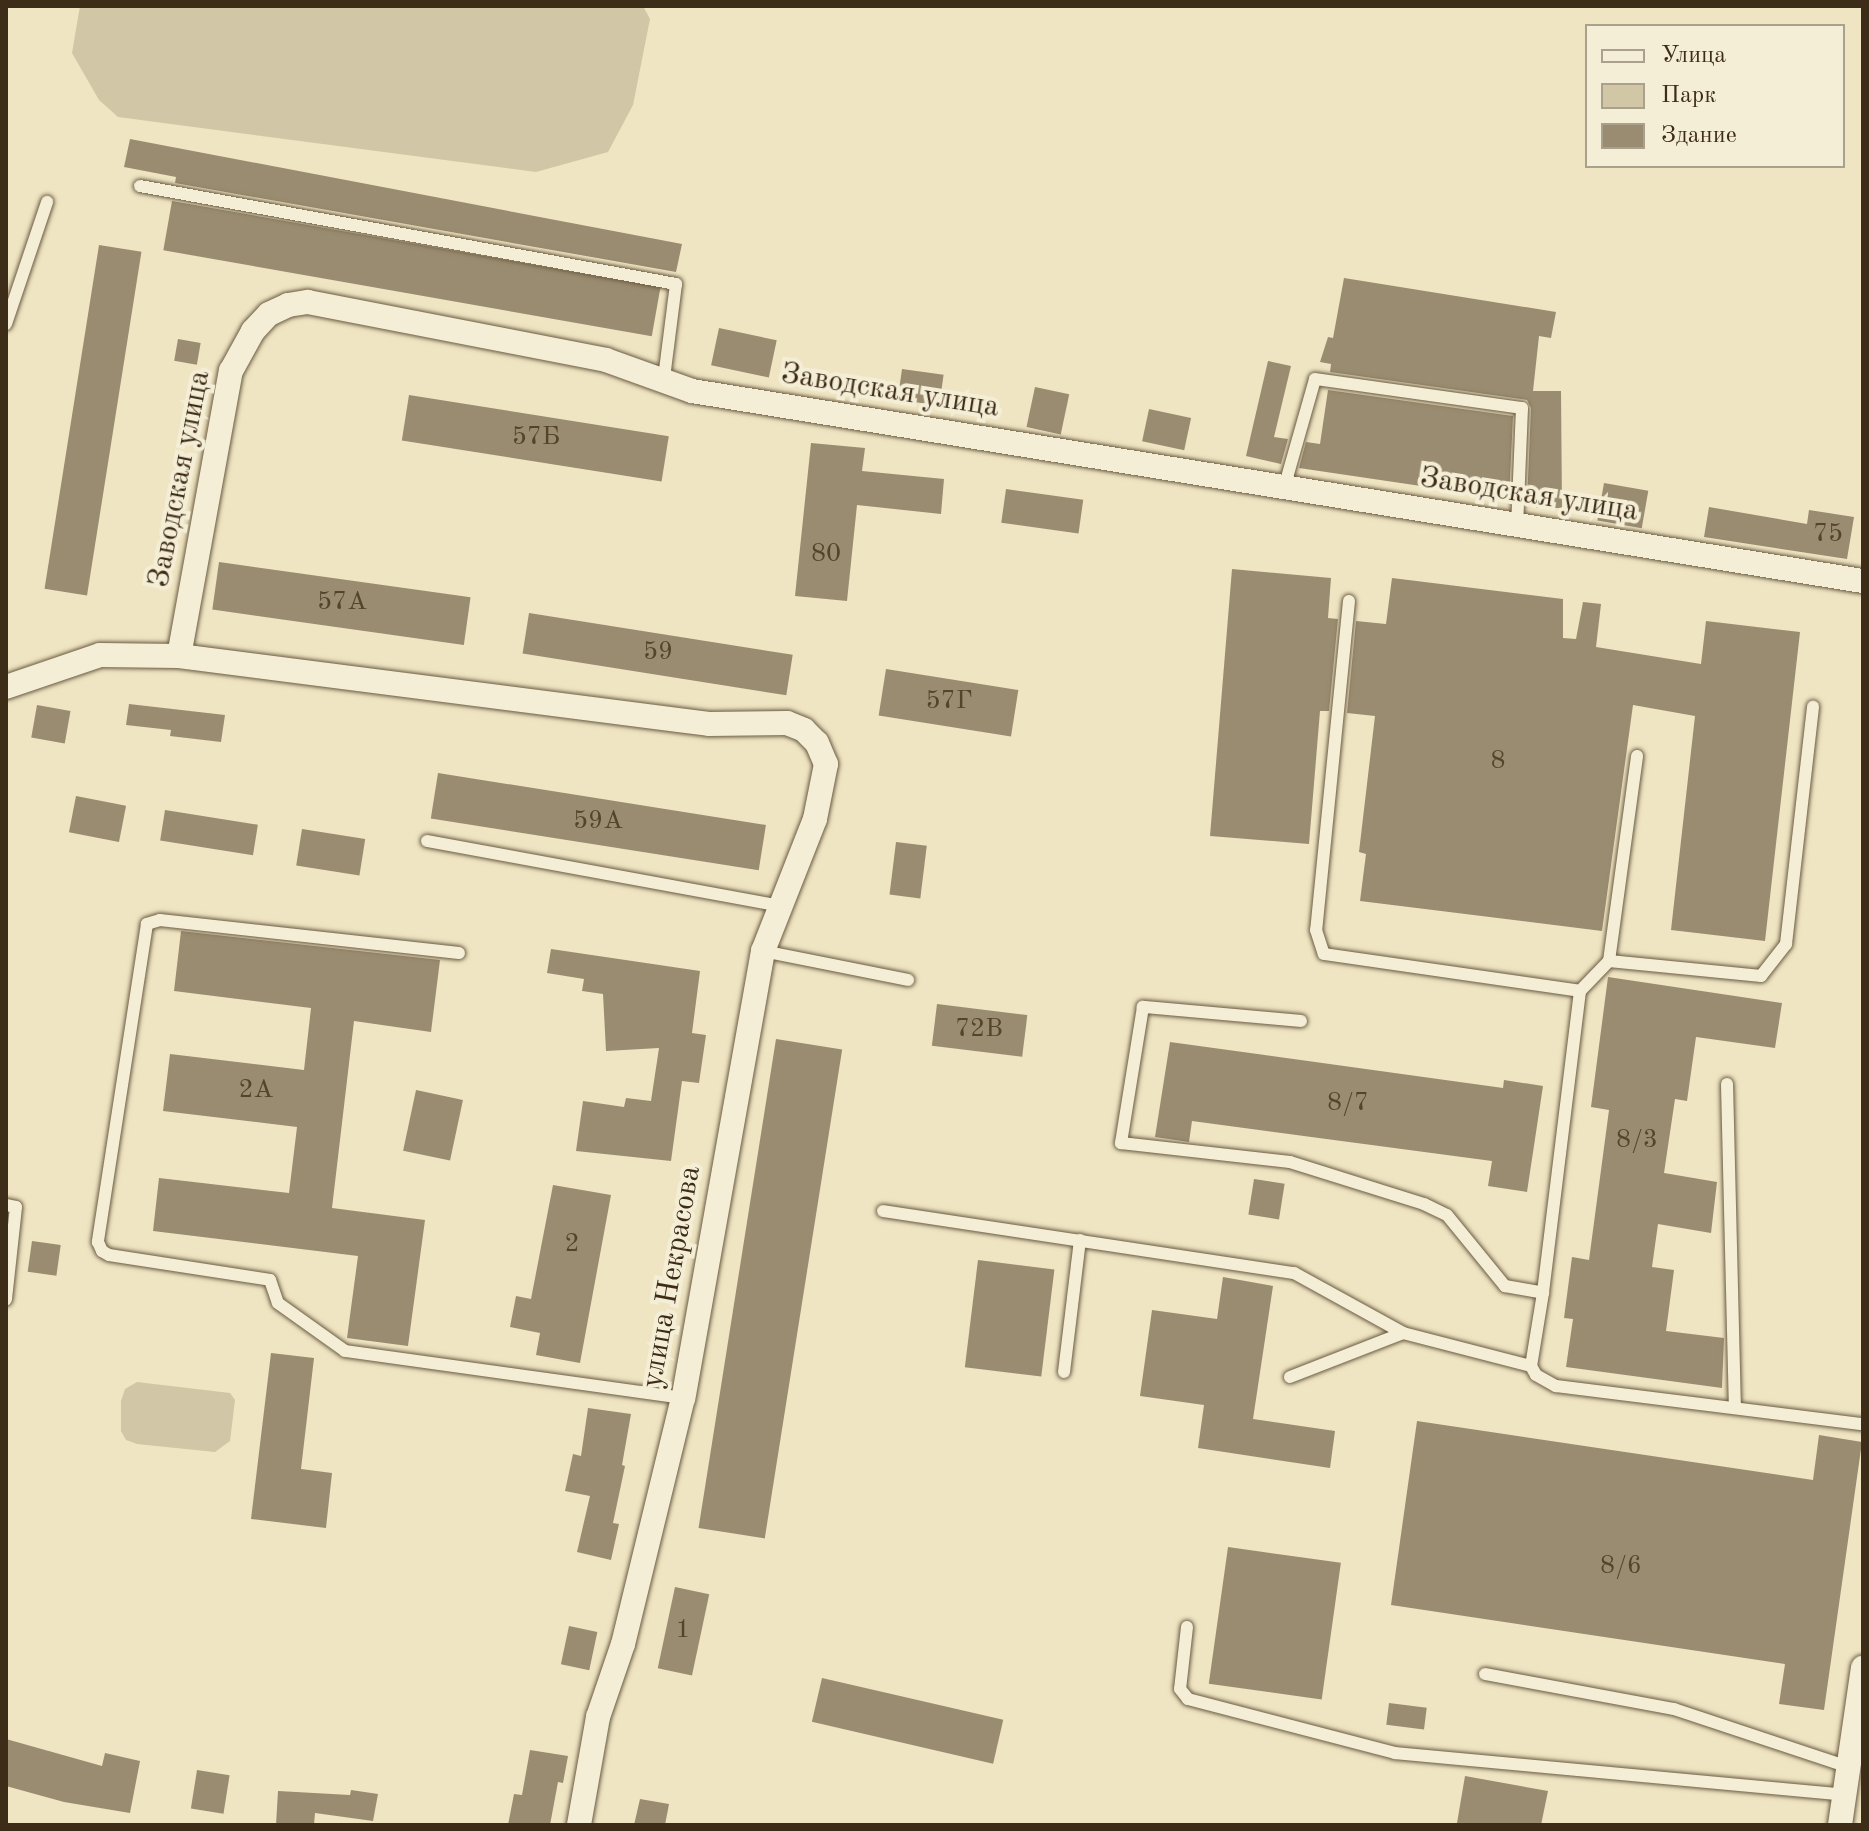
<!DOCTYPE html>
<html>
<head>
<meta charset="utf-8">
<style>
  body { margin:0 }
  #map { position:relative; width:1869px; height:1831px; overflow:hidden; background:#efe5c2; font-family:"Old Standard TT",serif }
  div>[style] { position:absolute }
  .green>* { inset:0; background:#d1c6a5 }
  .building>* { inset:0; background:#9a8c70; transform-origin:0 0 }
  .roads { filter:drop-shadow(0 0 2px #6a5a42) drop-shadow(0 0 2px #6a5a42) }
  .service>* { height:12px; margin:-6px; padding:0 6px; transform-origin:6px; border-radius:6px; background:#f5eed7 }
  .minor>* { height:24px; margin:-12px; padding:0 12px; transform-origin:12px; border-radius:12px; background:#f5eed7 }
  span { translate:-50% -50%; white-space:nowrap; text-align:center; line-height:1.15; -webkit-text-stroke:8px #f5eed7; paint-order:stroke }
  .number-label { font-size:26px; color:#54442e }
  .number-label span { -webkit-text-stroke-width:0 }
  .street-label { font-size:30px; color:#3d2c18 }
  .frame { position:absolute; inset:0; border:8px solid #3d2c18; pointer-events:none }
  .legend { position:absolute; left:1585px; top:24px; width:260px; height:144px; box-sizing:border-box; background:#f5eed7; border:2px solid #aba08b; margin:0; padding:10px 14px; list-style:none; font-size:24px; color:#3d2c18 }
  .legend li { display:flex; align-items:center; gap:16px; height:40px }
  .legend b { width:40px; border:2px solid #aba08b }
</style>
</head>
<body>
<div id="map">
  <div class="green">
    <i style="clip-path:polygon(80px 6px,643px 6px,650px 19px,633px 105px,608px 152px,536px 172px,118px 117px,99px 100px,72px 53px)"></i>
    <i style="clip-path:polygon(137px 1382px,230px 1393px,235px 1400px,230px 1441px,215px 1452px,137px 1444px,126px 1440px,121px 1431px,121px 1401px,125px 1389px)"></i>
  </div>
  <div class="building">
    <i style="clip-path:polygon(130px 139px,682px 244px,676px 272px,175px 183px,176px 177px,124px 167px)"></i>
    <i style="left:172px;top:201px;width:496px;height:50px;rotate:10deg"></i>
    <i style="left:99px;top:245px;width:43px;height:348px;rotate:9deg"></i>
    <i style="clip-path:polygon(1344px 278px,1556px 312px,1551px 338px,1539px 336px,1533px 391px,1561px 391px,1562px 508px,1536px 508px,1536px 503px,1527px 502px,1531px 408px,1527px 400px,1330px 372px,1331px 364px,1320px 362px,1328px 337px,1333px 338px)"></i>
    <i style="left:719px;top:328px;width:59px;height:38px;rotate:12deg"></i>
    <i style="left:178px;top:339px;width:23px;height:22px;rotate:10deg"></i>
    <i style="clip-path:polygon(1268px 361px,1291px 366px,1274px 437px,1288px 439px,1281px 464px,1246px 456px)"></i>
    <i style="left:902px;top:369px;width:42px;height:31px;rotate:8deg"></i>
    <i style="left:1035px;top:387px;width:35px;height:41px;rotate:12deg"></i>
    <i style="clip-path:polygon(1328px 390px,1513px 416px,1509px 499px,1299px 468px,1306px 442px,1320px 444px)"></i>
    <i style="left:409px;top:395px;width:263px;height:46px;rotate:9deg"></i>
    <i style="left:1149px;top:409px;width:43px;height:33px;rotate:12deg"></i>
    <i style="clip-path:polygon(811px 443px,865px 448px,862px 471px,944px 479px,941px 514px,857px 505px,847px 601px,795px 596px)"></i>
    <i style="left:1604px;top:483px;width:45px;height:38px;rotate:10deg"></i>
    <i style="left:1006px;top:489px;width:78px;height:34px;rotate:8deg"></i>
    <i style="clip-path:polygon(1709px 507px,1807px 524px,1809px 510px,1854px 517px,1847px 559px,1704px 537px)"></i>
    <i style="left:219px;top:562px;width:254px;height:48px;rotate:8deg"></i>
    <i style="clip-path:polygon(1232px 569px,1331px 578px,1328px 618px,1338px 619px,1329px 711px,1320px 711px,1309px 844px,1210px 836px)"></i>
    <i style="clip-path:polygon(1392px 578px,1563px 599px,1563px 638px,1576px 639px,1583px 602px,1601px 604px,1596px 647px,1701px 664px,1706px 621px,1800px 632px,1765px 941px,1671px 930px,1695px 716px,1633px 705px,1602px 931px,1360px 901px,1366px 854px,1359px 852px,1375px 716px,1347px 713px,1356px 621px,1386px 624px)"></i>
    <i style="left:529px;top:613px;width:267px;height:41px;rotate:9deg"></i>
    <i style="left:886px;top:669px;width:134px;height:47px;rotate:9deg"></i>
    <i style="clip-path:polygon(129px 704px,225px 715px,221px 742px,170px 736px,171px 730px,126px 725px)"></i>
    <i style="left:37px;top:705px;width:34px;height:33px;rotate:10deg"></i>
    <i style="left:438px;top:773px;width:332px;height:46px;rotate:9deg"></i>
    <i style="left:76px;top:796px;width:51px;height:37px;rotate:11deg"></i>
    <i style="left:165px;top:810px;width:94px;height:31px;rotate:9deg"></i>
    <i style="left:302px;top:829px;width:64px;height:37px;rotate:9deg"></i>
    <i style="left:896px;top:842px;width:31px;height:53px;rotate:7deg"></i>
    <i style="clip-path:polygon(181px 931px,440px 960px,431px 1032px,354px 1021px,332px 1208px,425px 1220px,408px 1346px,347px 1338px,358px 1256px,153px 1231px,159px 1178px,289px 1193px,297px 1127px,163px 1111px,170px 1054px,304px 1070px,311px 1008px,174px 991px)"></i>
    <i style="clip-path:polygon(551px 949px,700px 971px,692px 1033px,706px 1035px,699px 1083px,682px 1081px,671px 1161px,576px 1151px,583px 1101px,624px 1107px,626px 1098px,651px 1101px,659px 1048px,606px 1051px,603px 994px,582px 991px,584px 979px,547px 973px)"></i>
    <i style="clip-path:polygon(1608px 977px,1782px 1003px,1775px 1048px,1696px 1037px,1687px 1101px,1675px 1099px,1664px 1173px,1717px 1182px,1711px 1233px,1658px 1224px,1652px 1267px,1674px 1270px,1666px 1331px,1724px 1338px,1722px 1388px,1566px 1367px,1573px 1319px,1564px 1318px,1572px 1257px,1589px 1260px,1609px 1110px,1591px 1107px)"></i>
    <i style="left:937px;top:1004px;width:91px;height:42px;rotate:7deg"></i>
    <i style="left:776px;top:1039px;width:67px;height:495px;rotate:9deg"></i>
    <i style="clip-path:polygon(1170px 1042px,1503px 1088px,1504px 1080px,1543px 1086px,1527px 1192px,1488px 1186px,1492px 1161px,1192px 1121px,1189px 1142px,1155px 1137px)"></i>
    <i style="left:416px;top:1090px;width:48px;height:62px;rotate:12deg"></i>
    <i style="left:1254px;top:1179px;width:31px;height:36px;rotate:9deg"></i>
    <i style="clip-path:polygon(553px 1185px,611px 1195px,580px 1363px,536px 1355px,540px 1333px,510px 1327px,516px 1296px,531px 1299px)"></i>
    <i style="left:32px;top:1241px;width:29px;height:31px;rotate:8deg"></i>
    <i style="left:978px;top:1260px;width:77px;height:108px;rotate:7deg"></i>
    <i style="clip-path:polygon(1223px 1277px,1273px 1286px,1253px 1419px,1335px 1431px,1330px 1468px,1198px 1448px,1204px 1405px,1140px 1396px,1152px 1310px,1217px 1319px)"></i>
    <i style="clip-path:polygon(271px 1353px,314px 1358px,301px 1469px,332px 1473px,326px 1528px,251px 1519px)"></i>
    <i style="clip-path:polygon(588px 1408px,631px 1414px,622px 1465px,625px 1466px,613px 1523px,619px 1524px,611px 1560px,577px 1552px,590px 1496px,565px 1491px,573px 1454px,581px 1456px)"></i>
    <i style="clip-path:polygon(1417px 1421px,1813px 1480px,1819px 1435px,1862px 1442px,1824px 1710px,1779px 1704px,1785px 1664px,1391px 1605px)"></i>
    <i style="left:1228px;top:1547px;width:114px;height:138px;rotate:8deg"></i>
    <i style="left:675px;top:1587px;width:35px;height:83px;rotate:12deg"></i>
    <i style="left:569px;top:1626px;width:29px;height:39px;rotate:12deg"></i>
    <i style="left:822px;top:1678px;width:186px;height:45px;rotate:13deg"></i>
    <i style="left:1389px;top:1703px;width:38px;height:22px;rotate:7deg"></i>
    <i style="clip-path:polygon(6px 1739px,102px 1766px,105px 1753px,140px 1761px,130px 1813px,64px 1802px,6px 1786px)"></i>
    <i style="clip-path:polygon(530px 1750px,568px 1756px,563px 1783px,558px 1782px,550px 1825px,508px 1825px,514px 1794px,522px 1795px)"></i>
    <i style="left:197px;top:1770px;width:33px;height:39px;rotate:9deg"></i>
    <i style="clip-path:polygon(1465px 1776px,1548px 1791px,1541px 1825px,1457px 1823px)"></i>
    <i style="clip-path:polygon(351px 1790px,378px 1794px,373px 1821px,315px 1813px,314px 1825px,276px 1825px,278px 1791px,350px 1795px)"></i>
    <i style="clip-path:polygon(640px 1799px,669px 1804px,665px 1825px,634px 1825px)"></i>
  </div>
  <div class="roads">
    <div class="service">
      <i style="left:140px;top:186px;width:545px;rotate:10.36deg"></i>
      <i style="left:676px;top:284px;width:95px;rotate:97.3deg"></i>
      <i style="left:6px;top:324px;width:129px;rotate:-71.4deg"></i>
      <i style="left:1284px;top:488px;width:113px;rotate:-74.1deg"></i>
      <i style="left:1315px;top:379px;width:209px;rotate:8deg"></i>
      <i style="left:1522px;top:408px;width:117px;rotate:92.4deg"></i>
      <i style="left:1349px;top:601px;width:331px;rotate:95.7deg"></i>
      <i style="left:1316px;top:930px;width:25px;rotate:72deg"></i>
      <i style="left:1324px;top:954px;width:259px;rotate:8.2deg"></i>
      <i style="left:1580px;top:991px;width:304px;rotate:97deg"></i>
      <i style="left:1543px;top:1293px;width:74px;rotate:99.3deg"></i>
      <i style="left:427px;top:841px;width:360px;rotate:10.4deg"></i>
      <i style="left:763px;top:951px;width:148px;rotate:11.3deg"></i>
      <i style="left:459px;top:953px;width:301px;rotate:-173.7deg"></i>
      <i style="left:160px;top:920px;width:14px;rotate:163deg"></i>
      <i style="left:147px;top:924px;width:322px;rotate:98.8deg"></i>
      <i style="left:98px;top:1242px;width:10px;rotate:66deg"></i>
      <i style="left:102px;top:1251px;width:8px;rotate:30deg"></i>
      <i style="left:109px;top:1255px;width:163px;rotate:8.8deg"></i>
      <i style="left:270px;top:1280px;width:24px;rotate:71deg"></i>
      <i style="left:278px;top:1303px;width:82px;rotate:35.6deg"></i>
      <i style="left:345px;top:1351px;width:341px;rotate:7.9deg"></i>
      <i style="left:1609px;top:961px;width:207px;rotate:-82.2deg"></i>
      <i style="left:1580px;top:991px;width:42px;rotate:-46deg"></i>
      <i style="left:1609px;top:961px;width:153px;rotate:5.6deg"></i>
      <i style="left:1761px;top:976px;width:41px;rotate:-52deg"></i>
      <i style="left:1786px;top:944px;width:239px;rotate:-83.5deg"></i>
      <i style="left:1301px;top:1021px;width:159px;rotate:-174.9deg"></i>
      <i style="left:1143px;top:1007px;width:138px;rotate:99.2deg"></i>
      <i style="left:1121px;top:1143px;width:170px;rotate:6.4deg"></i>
      <i style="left:1290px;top:1162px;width:140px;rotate:17.4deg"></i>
      <i style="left:1424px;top:1204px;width:25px;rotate:26deg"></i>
      <i style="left:1447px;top:1215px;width:92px;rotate:50.8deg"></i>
      <i style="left:1505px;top:1286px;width:39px;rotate:10deg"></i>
      <i style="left:1727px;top:1084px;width:324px;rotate:88.6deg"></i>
      <i style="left:6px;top:1205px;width:10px;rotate:11deg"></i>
      <i style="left:16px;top:1207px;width:93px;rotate:96.2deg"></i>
      <i style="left:883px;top:1211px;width:416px;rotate:8.6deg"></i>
      <i style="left:1294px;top:1273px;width:124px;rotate:28.8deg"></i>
      <i style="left:1403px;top:1333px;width:132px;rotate:14.5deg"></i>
      <i style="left:1531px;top:1366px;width:10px;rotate:61deg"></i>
      <i style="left:1536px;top:1375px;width:23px;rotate:29deg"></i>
      <i style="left:1556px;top:1386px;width:309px;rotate:7.1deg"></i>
      <i style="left:1064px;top:1372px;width:133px;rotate:-83.1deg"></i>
      <i style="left:1290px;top:1377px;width:121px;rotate:-21.3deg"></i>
      <i style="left:1187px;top:1627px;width:62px;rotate:96.4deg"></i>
      <i style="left:1180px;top:1689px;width:13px;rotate:51deg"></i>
      <i style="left:1188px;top:1699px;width:214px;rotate:14.6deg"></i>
      <i style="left:1395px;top:1753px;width:451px;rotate:5.3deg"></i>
      <i style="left:1485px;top:1674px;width:192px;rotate:10.5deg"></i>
      <i style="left:1674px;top:1709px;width:183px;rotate:18.4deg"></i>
    </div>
    <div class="minor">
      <i style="left:179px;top:656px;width:534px;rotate:7.31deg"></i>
      <i style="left:709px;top:724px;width:78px;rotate:-0.7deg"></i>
      <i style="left:787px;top:723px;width:18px;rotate:22deg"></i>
      <i style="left:804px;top:730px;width:18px;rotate:45deg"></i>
      <i style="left:817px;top:743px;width:23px;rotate:67deg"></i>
      <i style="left:826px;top:764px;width:56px;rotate:101.3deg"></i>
      <i style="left:815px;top:819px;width:142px;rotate:111.5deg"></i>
      <i style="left:763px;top:951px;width:454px;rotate:100.1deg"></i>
      <i style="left:683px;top:1398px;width:253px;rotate:103.7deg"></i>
      <i style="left:623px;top:1644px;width:77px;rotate:108.9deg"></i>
      <i style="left:598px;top:1717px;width:110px;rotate:100deg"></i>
      <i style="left:6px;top:687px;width:99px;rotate:-18.8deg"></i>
      <i style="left:100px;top:655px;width:79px;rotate:0.7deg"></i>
      <i style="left:179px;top:656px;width:290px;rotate:-79.7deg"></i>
      <i style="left:231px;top:371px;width:46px;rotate:-61.2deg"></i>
      <i style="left:253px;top:331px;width:23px;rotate:-47deg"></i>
      <i style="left:269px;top:314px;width:21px;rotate:-25deg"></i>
      <i style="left:288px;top:305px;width:20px;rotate:-9deg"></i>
      <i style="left:308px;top:302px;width:304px;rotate:11deg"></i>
      <i style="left:606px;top:360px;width:91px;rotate:19.8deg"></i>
      <i style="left:692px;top:391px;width:1186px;rotate:9.22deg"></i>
      <i style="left:1840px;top:1825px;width:159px;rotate:-81.7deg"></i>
    </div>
  </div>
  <div class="number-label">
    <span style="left:536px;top:438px">57Б</span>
    <span style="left:1828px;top:535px">75</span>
    <span style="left:826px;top:555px">80</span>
    <span style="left:342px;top:603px">57А</span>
    <span style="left:658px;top:653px">59</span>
    <span style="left:949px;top:702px">57Г</span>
    <span style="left:1498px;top:762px">8</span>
    <span style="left:598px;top:822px">59А</span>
    <span style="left:979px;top:1030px">72В</span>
    <span style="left:256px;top:1091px">2А</span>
    <span style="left:1348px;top:1104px">8/7</span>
    <span style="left:1637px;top:1141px">8/3</span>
    <span style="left:572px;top:1245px">2</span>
    <span style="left:1621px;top:1567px">8/6</span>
    <span style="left:683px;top:1631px">1</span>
  </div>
  <div class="street-label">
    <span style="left:890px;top:391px;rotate:9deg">Заводская улица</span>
    <span style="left:180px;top:479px;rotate:-79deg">Заводская улица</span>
    <span style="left:1529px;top:495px;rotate:9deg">Заводская улица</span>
    <span style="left:672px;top:1277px;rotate:-80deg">улица Некрасова</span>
  </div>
  <div class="frame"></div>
  <ul class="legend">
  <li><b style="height:10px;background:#f5eed7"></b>Улица</li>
  <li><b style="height:22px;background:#d1c6a5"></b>Парк</li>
  <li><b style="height:22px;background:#9a8c70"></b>Здание</li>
  </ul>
</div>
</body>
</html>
